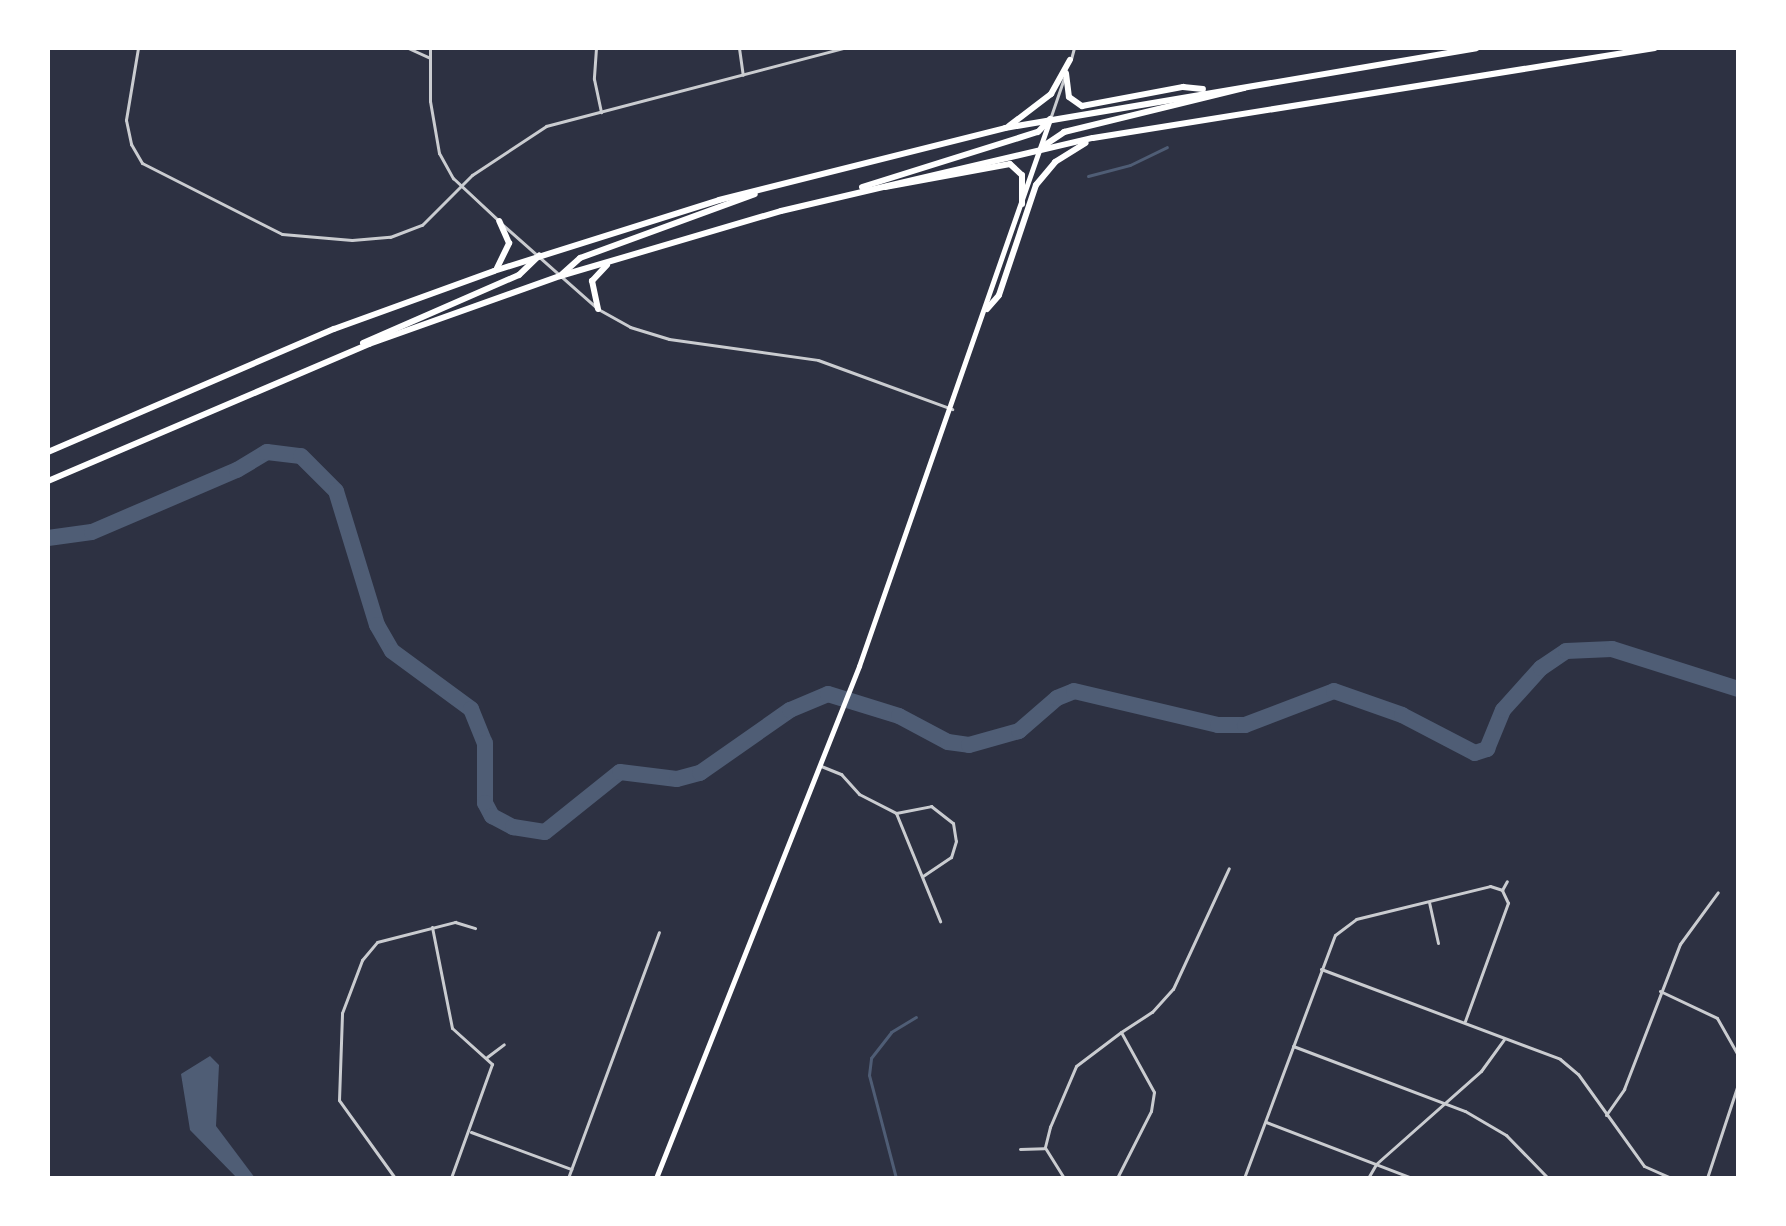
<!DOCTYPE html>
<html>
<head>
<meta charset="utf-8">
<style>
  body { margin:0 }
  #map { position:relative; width:1786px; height:1226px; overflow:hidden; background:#2d3142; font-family:"Golos Text",sans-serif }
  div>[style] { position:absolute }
  .water>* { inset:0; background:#4f5d75 }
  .stream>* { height:3px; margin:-1.5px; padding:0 1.5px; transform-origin:1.5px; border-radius:1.5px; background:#4f5d75 }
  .river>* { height:16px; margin:-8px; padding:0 8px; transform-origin:8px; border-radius:8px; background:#4f5d75 }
  .minor>* { height:3px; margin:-1.5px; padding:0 1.5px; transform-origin:1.5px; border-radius:1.5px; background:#caccd0 }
  .secondary>* { height:5px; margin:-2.5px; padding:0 2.5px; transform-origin:2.5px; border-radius:2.5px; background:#fff }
  .trunk>* { height:6px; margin:-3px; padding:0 3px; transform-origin:3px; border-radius:3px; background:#fff }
  span { translate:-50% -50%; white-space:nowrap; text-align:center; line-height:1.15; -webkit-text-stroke:8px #fff; paint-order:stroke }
  .frame { position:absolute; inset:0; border:50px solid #fff; pointer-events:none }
</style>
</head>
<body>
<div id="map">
  <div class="water">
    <i style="clip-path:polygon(210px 1056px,219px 1065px,216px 1126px,255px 1178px,237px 1178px,190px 1130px,181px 1074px)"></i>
  </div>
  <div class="stream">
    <i style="left:1088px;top:176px;width:43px;rotate:-14.7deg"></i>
    <i style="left:1130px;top:165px;width:41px;rotate:-25.9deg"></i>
    <i style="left:896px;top:1178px;width:106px;rotate:-104.7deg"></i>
    <i style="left:869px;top:1075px;width:17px;rotate:-83deg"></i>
    <i style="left:871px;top:1058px;width:33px;rotate:-52deg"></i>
    <i style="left:891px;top:1032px;width:29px;rotate:-31deg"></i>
  </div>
  <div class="river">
    <i style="left:48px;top:538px;width:44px;rotate:-7.8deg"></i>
    <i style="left:92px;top:532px;width:158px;rotate:-23.2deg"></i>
    <i style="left:237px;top:470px;width:35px;rotate:-31deg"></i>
    <i style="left:267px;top:452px;width:34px;rotate:7deg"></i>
    <i style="left:301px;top:456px;width:49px;rotate:45deg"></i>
    <i style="left:336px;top:491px;width:140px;rotate:73deg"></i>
    <i style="left:377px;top:625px;width:30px;rotate:60deg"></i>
    <i style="left:392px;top:651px;width:98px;rotate:36.3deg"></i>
    <i style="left:471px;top:709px;width:37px;rotate:68deg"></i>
    <i style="left:485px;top:743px;width:60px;rotate:90deg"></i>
    <i style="left:485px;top:803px;width:15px;rotate:62deg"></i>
    <i style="left:492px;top:816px;width:24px;rotate:28deg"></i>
    <i style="left:513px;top:827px;width:32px;rotate:9deg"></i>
    <i style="left:545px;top:832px;width:96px;rotate:-38.7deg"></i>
    <i style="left:620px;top:772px;width:57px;rotate:7deg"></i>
    <i style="left:677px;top:779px;width:24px;rotate:-15deg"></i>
    <i style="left:700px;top:773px;width:110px;rotate:-35deg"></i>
    <i style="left:790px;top:710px;width:41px;rotate:-22.8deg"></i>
    <i style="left:828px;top:694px;width:74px;rotate:17.2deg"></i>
    <i style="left:899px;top:716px;width:55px;rotate:28deg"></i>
    <i style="left:948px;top:742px;width:21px;rotate:8deg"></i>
    <i style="left:969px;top:745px;width:52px;rotate:-15.6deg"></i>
    <i style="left:1019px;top:731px;width:50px;rotate:-41deg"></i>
    <i style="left:1057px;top:698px;width:18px;rotate:-22deg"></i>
    <i style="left:1074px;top:691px;width:148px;rotate:13.3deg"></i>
    <i style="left:1218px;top:725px;width:27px"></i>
    <i style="left:1245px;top:725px;width:95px;rotate:-20.9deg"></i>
    <i style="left:1334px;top:691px;width:72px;rotate:19.4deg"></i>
    <i style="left:1402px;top:715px;width:82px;rotate:27.5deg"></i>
    <i style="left:1475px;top:753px;width:13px;rotate:-18deg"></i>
    <i style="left:1487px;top:749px;width:42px;rotate:-67.7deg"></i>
    <i style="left:1503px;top:710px;width:57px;rotate:-47.9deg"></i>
    <i style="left:1541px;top:668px;width:30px;rotate:-34deg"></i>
    <i style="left:1566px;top:651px;width:46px;rotate:-2.5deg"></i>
    <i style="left:1612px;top:649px;width:132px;rotate:17.6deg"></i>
  </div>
  <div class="minor">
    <i style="left:138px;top:48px;width:73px;rotate:99.5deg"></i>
    <i style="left:126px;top:120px;width:25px;rotate:78deg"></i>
    <i style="left:131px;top:144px;width:22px;rotate:60deg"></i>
    <i style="left:142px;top:163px;width:157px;rotate:26.9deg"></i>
    <i style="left:282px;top:234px;width:70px;rotate:4.9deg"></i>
    <i style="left:352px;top:240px;width:38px;rotate:-5deg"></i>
    <i style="left:390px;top:237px;width:34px;rotate:-21deg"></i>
    <i style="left:422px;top:225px;width:71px;rotate:-45deg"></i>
    <i style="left:472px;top:175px;width:89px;rotate:-33.5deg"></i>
    <i style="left:546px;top:126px;width:307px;rotate:-14.7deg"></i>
    <i style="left:408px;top:48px;width:24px;rotate:24deg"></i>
    <i style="left:430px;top:48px;width:53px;rotate:90deg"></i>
    <i style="left:430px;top:101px;width:53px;rotate:80.2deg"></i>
    <i style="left:439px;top:153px;width:29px;rotate:61deg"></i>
    <i style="left:453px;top:178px;width:62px;rotate:43deg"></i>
    <i style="left:596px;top:48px;width:31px;rotate:94deg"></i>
    <i style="left:594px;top:79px;width:34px;rotate:78deg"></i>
    <i style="left:739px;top:48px;width:27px;rotate:82deg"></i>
    <i style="left:1071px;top:59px;width:11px;rotate:-75deg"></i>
    <i style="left:1050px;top:119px;width:43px;rotate:-71.1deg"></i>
    <i style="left:503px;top:225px;width:127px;rotate:41.5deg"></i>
    <i style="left:598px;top:309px;width:37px;rotate:29deg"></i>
    <i style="left:630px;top:327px;width:41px;rotate:17.1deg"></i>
    <i style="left:669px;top:339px;width:150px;rotate:8deg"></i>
    <i style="left:818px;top:360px;width:143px;rotate:20.1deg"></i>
    <i style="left:821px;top:766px;width:22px;rotate:22deg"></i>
    <i style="left:841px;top:774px;width:27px;rotate:48deg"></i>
    <i style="left:859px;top:794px;width:42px;rotate:27.2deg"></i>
    <i style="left:896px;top:813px;width:117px;rotate:67.8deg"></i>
    <i style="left:896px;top:813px;width:36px;rotate:-11deg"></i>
    <i style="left:931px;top:806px;width:28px;rotate:38deg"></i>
    <i style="left:953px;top:823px;width:18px;rotate:81deg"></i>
    <i style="left:956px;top:841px;width:17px;rotate:107deg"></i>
    <i style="left:951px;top:857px;width:34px;rotate:146deg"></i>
    <i style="left:1502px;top:890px;width:10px;rotate:-61deg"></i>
    <i style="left:1429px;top:902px;width:42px;rotate:77.6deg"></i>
    <i style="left:432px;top:927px;width:103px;rotate:78.8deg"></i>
    <i style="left:452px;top:1028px;width:54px;rotate:42deg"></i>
    <i style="left:492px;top:1064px;width:121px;rotate:109.8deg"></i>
    <i style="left:1321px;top:969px;width:255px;rotate:20.6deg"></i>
    <i style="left:1560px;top:1059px;width:23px;rotate:40deg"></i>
    <i style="left:1578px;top:1074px;width:113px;rotate:54.3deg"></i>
    <i style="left:1644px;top:1166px;width:30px;rotate:24deg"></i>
    <i style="left:1660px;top:991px;width:63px;rotate:25.3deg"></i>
    <i style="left:1717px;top:1018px;width:43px;rotate:60.4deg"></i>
    <i style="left:1465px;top:1021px;width:126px;rotate:-70deg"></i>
    <i style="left:1508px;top:903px;width:14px;rotate:-115deg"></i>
    <i style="left:1293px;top:1046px;width:184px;rotate:20.7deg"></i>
    <i style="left:1465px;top:1111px;width:48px;rotate:30.3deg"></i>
    <i style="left:1506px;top:1135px;width:60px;rotate:45.7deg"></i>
    <i style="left:487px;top:1057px;width:21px;rotate:-37deg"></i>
    <i style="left:1606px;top:1115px;width:32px;rotate:-55deg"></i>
    <i style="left:1624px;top:1089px;width:155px;rotate:-68.9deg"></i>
    <i style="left:1680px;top:944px;width:64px;rotate:-53.8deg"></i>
    <i style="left:1266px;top:1122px;width:156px;rotate:21deg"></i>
    <i style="left:471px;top:1132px;width:107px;rotate:20.3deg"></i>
    <i style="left:1020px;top:1149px;width:24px;rotate:-2deg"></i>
    <i style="left:395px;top:1178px;width:96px;rotate:-125.7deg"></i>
    <i style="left:339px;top:1100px;width:87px;rotate:-88deg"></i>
    <i style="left:342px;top:1013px;width:57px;rotate:-69.3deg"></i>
    <i style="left:362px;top:960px;width:23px;rotate:-50deg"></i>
    <i style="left:377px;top:942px;width:81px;rotate:-14.4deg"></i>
    <i style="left:455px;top:922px;width:21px;rotate:17deg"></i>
    <i style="left:568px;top:1178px;width:262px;rotate:-69.7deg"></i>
    <i style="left:1064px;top:1178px;width:36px;rotate:-122deg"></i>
    <i style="left:1045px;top:1147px;width:21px;rotate:-76deg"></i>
    <i style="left:1050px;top:1127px;width:66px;rotate:-66.9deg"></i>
    <i style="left:1076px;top:1066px;width:56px;rotate:-37.1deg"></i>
    <i style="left:1117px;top:1178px;width:75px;rotate:-63.1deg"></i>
    <i style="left:1151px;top:1111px;width:19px;rotate:-81deg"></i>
    <i style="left:1154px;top:1092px;width:68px;rotate:-118.8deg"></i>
    <i style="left:1121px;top:1032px;width:37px;rotate:-33deg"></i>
    <i style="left:1152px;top:1012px;width:31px;rotate:-48deg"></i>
    <i style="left:1173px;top:989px;width:133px;rotate:-65.2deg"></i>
    <i style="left:1244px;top:1178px;width:259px;rotate:-69.5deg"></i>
    <i style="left:1335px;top:935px;width:26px;rotate:-37deg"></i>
    <i style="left:1356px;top:919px;width:138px;rotate:-13.8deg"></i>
    <i style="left:1490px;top:886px;width:13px;rotate:18deg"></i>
    <i style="left:1368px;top:1178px;width:16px;rotate:-60deg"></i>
    <i style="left:1376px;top:1164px;width:140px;rotate:-41.5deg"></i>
    <i style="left:1481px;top:1071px;width:39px;rotate:-54deg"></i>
    <i style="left:1707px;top:1178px;width:99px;rotate:-71.7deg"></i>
  </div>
  <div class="secondary">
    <i style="left:656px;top:1178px;width:551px;rotate:-68.37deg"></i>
    <i style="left:859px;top:666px;width:576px;rotate:-70.75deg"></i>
  </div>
  <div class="trunk">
    <i style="left:1066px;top:73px;width:24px;rotate:83deg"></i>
    <i style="left:1069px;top:97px;width:16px;rotate:35deg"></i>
    <i style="left:1082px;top:106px;width:103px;rotate:-10.7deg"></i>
    <i style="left:1183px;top:87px;width:20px;rotate:6deg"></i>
    <i style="left:1009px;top:126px;width:53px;rotate:-37.3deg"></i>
    <i style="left:1051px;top:94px;width:39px;rotate:-61deg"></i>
    <i style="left:1042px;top:147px;width:27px;rotate:-34deg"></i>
    <i style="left:1064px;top:132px;width:185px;rotate:-13.7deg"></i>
    <i style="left:862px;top:187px;width:184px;rotate:-17.4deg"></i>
    <i style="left:1038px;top:132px;width:18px;rotate:-47deg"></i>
    <i style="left:885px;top:187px;width:127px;rotate:-10.4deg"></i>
    <i style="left:1010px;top:164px;width:16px;rotate:43deg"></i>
    <i style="left:1022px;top:175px;width:29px;rotate:90deg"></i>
    <i style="left:497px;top:268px;width:28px;rotate:-64deg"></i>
    <i style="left:509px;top:243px;width:24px;rotate:-114deg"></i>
    <i style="left:560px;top:276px;width:27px;rotate:-42deg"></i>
    <i style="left:580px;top:258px;width:186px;rotate:-20.1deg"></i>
    <i style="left:598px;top:309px;width:29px;rotate:-102deg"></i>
    <i style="left:592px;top:281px;width:22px;rotate:-47deg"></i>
    <i style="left:987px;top:309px;width:18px;rotate:-49deg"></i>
    <i style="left:999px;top:295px;width:116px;rotate:-71.4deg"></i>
    <i style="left:1036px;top:185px;width:30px;rotate:-50deg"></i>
    <i style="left:1055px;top:162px;width:36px;rotate:-32deg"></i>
    <i style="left:363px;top:343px;width:170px;rotate:-23.6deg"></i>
    <i style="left:519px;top:275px;width:28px;rotate:-44deg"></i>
    <i style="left:48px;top:452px;width:311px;rotate:-23.3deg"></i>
    <i style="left:334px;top:329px;width:170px;rotate:-19.9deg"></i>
    <i style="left:494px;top:271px;width:236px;rotate:-17.5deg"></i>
    <i style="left:719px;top:200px;width:295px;rotate:-14.1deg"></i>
    <i style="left:1005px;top:128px;width:478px;rotate:-9.6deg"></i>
    <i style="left:48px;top:481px;width:349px;rotate:-23.1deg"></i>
    <i style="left:369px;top:344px;width:203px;rotate:-19.6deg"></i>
    <i style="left:560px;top:276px;width:230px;rotate:-16.4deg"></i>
    <i style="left:781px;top:211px;width:320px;rotate:-13.2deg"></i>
    <i style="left:1093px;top:138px;width:569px;rotate:-9.1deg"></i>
  </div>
  <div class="frame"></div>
</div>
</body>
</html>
